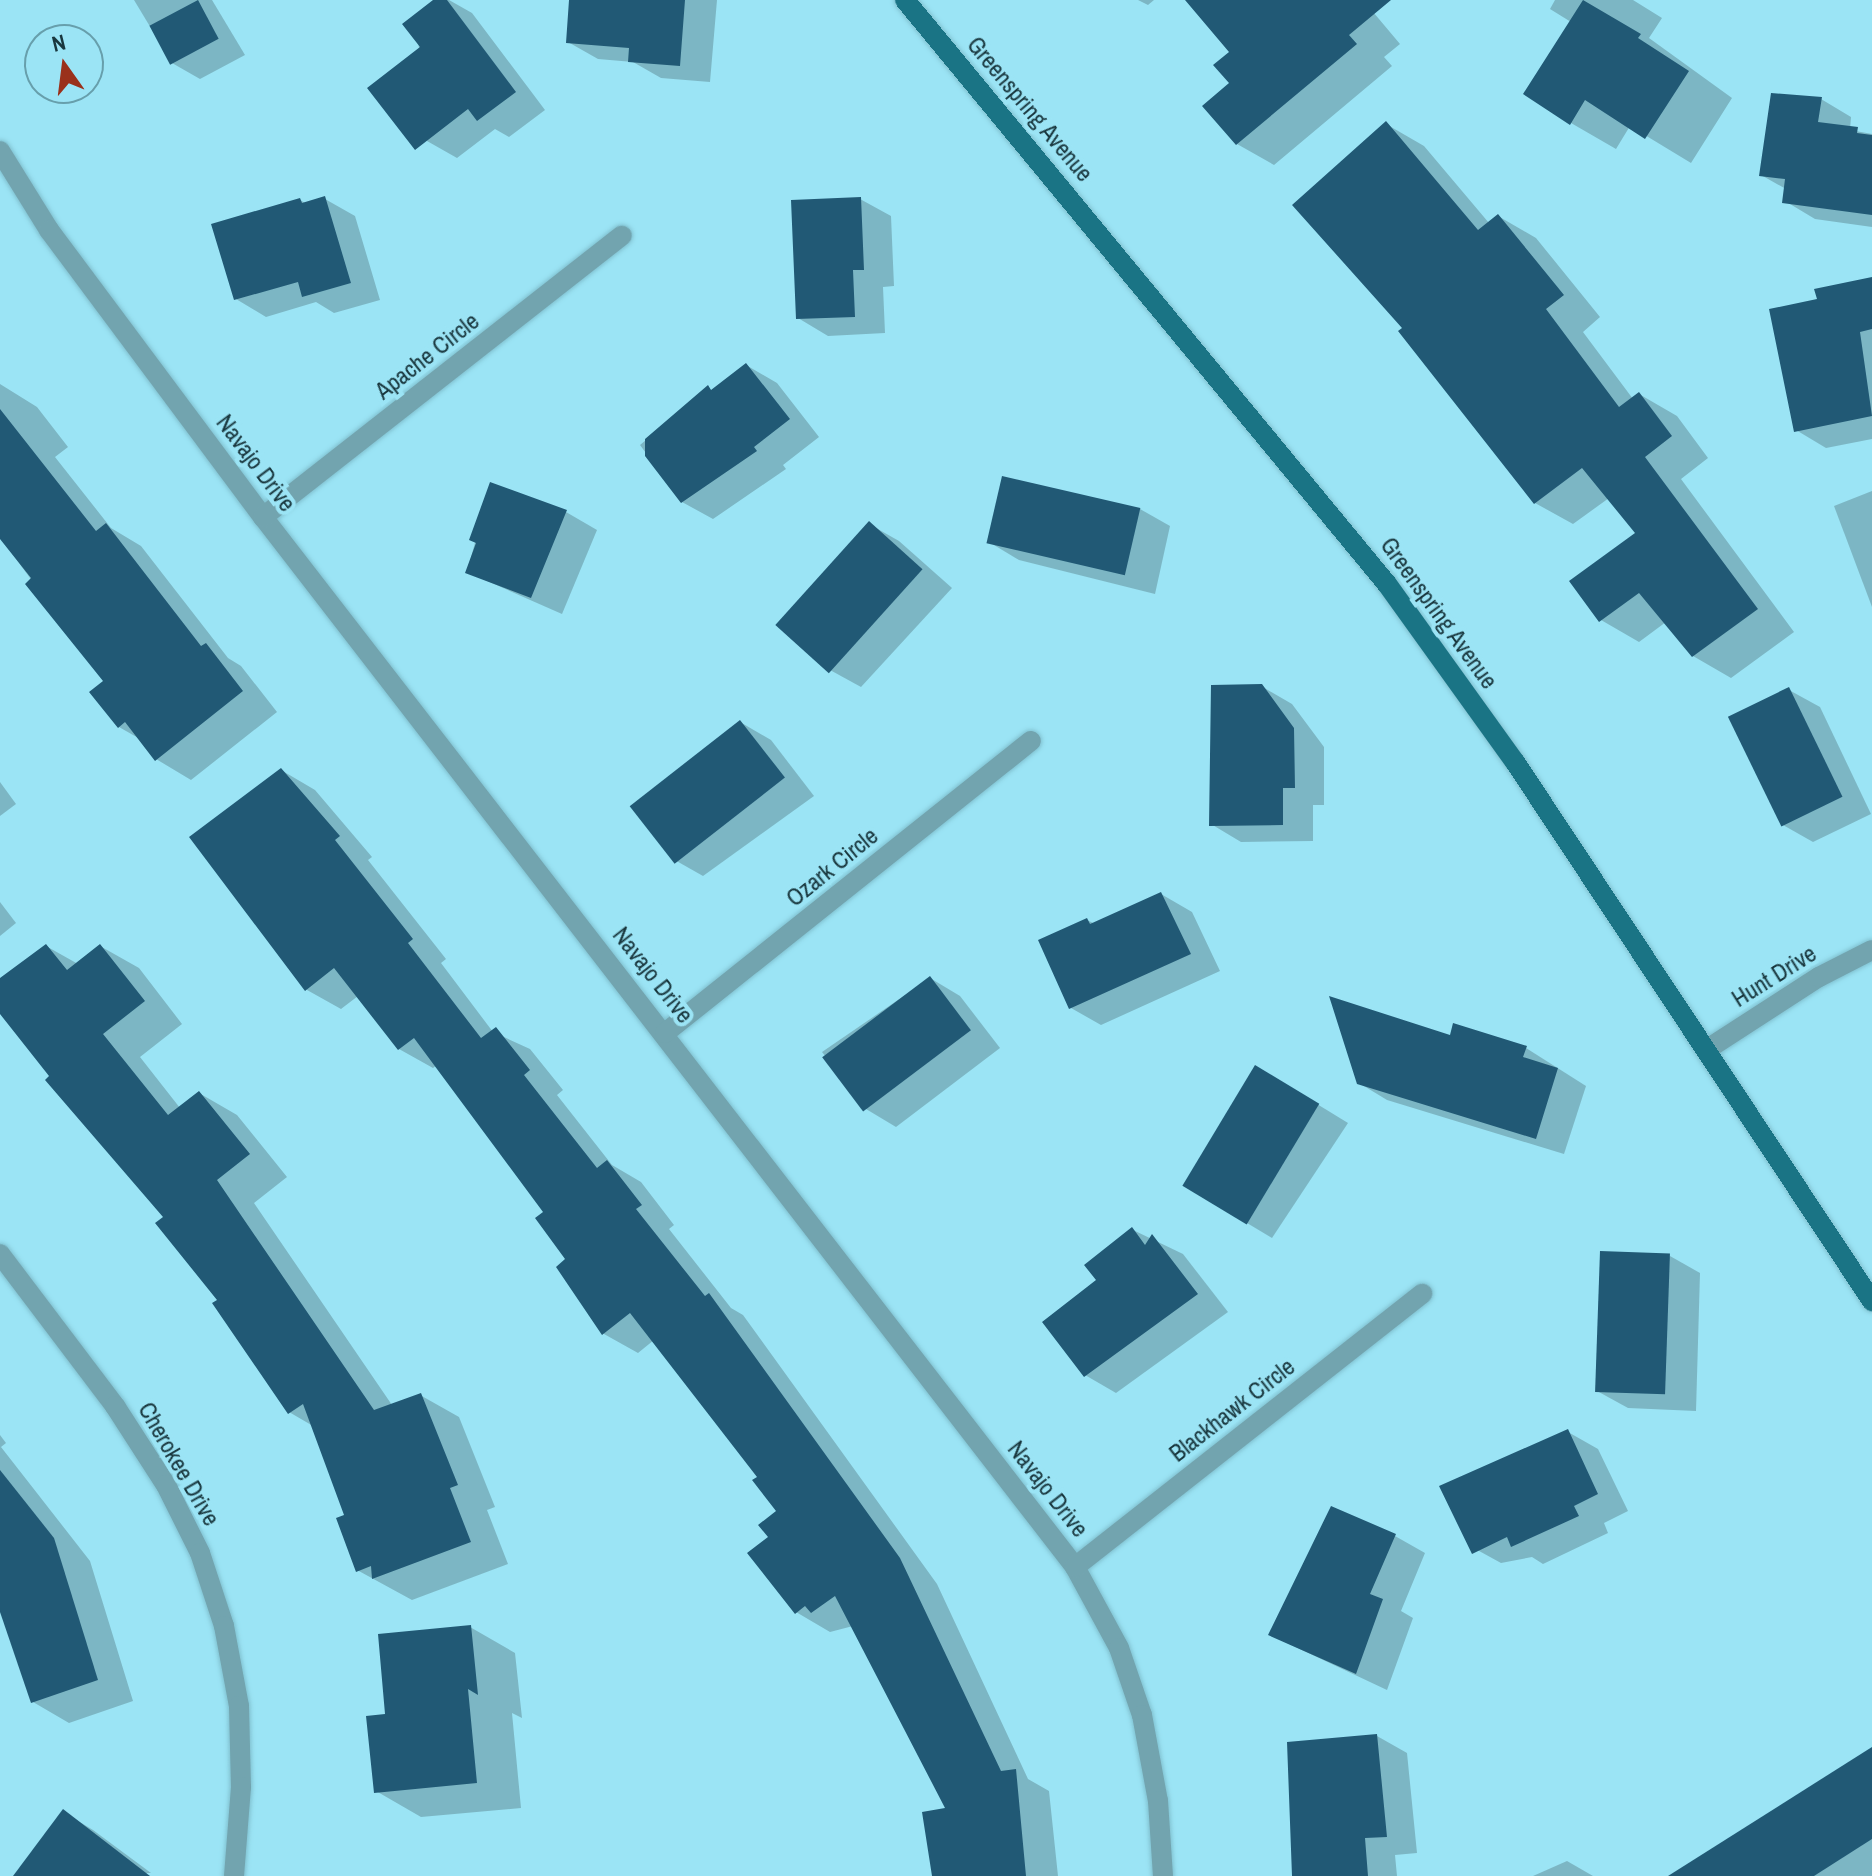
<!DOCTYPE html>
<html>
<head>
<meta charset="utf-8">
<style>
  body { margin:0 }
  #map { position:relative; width:1872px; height:1876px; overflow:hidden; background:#9be4f5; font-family:"Archivo Narrow",sans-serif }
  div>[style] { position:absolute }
  .shadow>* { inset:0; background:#0003 }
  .building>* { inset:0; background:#215975; transform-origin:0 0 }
  .roads { filter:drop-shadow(0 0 2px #81c1d0) drop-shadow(0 0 2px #81c1d0) }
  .minor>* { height:20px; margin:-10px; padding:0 10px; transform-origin:10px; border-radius:10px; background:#72a4af }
  .major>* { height:20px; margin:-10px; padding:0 10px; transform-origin:10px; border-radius:10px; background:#1a7485 }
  span { translate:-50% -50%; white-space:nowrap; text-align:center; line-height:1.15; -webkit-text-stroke:8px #9be4f5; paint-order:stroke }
  .street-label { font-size:24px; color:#19373e }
  .north { position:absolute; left:24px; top:24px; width:80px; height:80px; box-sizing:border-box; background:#9be4f5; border:2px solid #679fac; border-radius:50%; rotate:346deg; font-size:22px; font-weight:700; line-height:32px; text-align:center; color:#19373e }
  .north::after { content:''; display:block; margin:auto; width:28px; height:36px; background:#9a311b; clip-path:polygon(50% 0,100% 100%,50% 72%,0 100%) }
</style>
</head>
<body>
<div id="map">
  <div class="shadow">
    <i style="clip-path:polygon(134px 0,212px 0,245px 55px,200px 79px,172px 63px)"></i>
    <i style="clip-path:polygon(436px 0,449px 0,472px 13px,545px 110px,509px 137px,495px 129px,457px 158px,427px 141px,416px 15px)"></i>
    <i style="clip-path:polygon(571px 0,717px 0,710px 82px,661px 78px,633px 62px,598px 59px,568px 42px)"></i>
    <i style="clip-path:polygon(1138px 0,1154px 0,1148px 5px)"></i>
    <i style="clip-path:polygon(1188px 0,1363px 0,1400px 44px,1384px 57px,1392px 66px,1274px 165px,1237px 144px,1231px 52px)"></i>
    <i style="clip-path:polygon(1555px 0,1633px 0,1662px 18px,1649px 38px,1732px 98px,1691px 163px,1630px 126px,1616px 149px,1571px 123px,1571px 22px,1550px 9px)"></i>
    <i style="clip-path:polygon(1821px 99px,1851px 117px,1850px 130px,1872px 134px,1872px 227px,1815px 219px,1785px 201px,1786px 189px,1761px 175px)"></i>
    <i style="clip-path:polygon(1386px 124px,1424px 146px,1489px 223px,1498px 216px,1536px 238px,1600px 317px,1583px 332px,1633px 399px,1639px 394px,1677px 416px,1708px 458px,1681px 479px,1794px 632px,1731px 678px,1693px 656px,1666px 622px,1639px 642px,1601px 620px,1637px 533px,1609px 498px,1573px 524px,1535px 503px,1405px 328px)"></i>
    <i style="clip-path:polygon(325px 199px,355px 216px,380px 300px,334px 313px,316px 302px,266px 317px,236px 299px,300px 200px,307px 204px)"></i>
    <i style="clip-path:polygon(860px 199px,891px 216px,894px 286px,883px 287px,885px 333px,828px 336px,798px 318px)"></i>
    <i style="clip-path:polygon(1872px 279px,1872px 439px,1826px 448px,1796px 430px)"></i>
    <i style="clip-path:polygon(746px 365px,777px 383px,819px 437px,783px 465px,786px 469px,713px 519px,682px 502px,640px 445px,708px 388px,713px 391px)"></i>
    <i style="clip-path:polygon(0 384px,37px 407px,68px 447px,55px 457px,111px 528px,141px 546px,228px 658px,241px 666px,277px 712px,191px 780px,156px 759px,140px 739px,119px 727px,106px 682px,0 537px)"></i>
    <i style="clip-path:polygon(491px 484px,566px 512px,597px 530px,562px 614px,467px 572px)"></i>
    <i style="clip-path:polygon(1872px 491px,1872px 607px,1834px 506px)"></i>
    <i style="clip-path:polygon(1140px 509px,1170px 526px,1155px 594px,1019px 560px,989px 542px)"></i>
    <i style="clip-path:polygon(869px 524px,899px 541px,952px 588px,861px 687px,830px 670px)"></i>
    <i style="clip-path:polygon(1261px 686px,1292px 704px,1324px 747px,1324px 805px,1313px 805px,1313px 841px,1241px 842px,1211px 824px)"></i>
    <i style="clip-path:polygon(1789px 690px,1820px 707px,1871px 814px,1813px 842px,1783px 825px)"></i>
    <i style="clip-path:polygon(740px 722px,771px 740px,814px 796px,703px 876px,673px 859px,631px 806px)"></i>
    <i style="clip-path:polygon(281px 770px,315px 790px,372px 857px,368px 860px,446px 959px,441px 963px,493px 1032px,530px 1049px,563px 1090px,557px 1095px,612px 1165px,641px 1182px,674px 1225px,669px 1229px,731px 1308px,743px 1315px,937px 1584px,1028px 1779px,1049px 1791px,1058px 1876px,934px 1876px,948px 1810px,853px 1626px,830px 1632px,796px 1612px,771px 1538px,779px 1511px,760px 1477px,654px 1340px,638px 1353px,604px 1334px,558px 1268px,568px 1260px,545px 1212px,437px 1065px,433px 1068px,399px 1049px,358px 996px,341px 1009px,307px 990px)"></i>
    <i style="clip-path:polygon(0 782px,16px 804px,0 816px)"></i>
    <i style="clip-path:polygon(1161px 894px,1192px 912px,1220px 971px,1101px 1025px,1071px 1008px,1087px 920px,1095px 924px)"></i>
    <i style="clip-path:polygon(0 902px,16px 923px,0 936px)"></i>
    <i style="clip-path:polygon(46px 946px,78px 964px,100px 946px,139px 968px,182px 1024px,140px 1057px,180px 1108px,199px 1093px,237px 1115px,287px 1177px,254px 1203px,392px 1405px,420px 1395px,459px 1417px,495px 1507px,487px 1510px,508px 1564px,412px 1600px,357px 1570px,346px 1516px,313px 1426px,289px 1412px,166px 1218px,0 1010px,0 981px)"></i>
    <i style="clip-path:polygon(930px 978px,960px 996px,1000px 1048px,896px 1127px,866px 1109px,822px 1052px)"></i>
    <i style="clip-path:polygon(1451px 1038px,1526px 1048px,1586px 1086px,1564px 1154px,1387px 1100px,1359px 1083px)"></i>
    <i style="clip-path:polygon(1286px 1085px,1348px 1123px,1272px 1238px,1242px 1220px)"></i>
    <i style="clip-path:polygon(1133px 1230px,1183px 1254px,1228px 1312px,1116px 1393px,1085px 1375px,1099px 1281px)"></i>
    <i style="clip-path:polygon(1670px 1256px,1700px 1273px,1696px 1411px,1628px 1408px,1597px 1391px)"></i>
    <i style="clip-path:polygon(1568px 1432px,1598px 1449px,1628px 1511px,1604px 1523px,1608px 1533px,1543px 1564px,1532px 1557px,1501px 1563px,1470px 1546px)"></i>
    <i style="clip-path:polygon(0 1435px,6px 1443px,1px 1447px,90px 1561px,133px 1701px,69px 1723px,33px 1702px,0 1606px)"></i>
    <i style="clip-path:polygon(1395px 1536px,1425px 1553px,1401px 1611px,1413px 1618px,1387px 1690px,1270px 1635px)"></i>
    <i style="clip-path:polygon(470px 1627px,515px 1653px,522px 1718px,512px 1713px,521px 1808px,421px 1817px,376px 1791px,387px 1716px)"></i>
    <i style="clip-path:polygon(1377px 1736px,1407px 1753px,1417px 1853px,1395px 1855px,1397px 1876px,1295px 1876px)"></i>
    <i style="clip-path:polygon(1872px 1749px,1872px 1876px,1676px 1876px)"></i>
    <i style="clip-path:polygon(63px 1812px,93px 1830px,151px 1873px,15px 1876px)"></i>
    <i style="clip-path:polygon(1567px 1861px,1593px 1876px,1533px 1876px)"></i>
  </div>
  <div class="building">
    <i style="left:198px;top:0;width:44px;height:55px;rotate:62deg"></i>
    <i style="clip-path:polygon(433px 0,447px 0,516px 92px,477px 121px,468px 109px,415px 150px,367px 88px,420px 47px,402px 24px)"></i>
    <i style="clip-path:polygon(569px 0,685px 0,680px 66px,628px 62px,629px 48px,566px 43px)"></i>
    <i style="clip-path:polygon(1185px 0,1391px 0,1349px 35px,1357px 44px,1236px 145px,1202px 106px,1229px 83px,1213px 65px,1229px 52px)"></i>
    <i style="clip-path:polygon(1583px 0,1641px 34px,1638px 38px,1689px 71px,1645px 139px,1585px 100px,1570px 125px,1523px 94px)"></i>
    <i style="clip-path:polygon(1771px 93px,1822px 97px,1818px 122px,1858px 127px,1857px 133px,1872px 135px,1872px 215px,1782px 203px,1785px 179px,1759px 176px)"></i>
    <i style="clip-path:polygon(1386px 121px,1478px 230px,1498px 214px,1564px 295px,1546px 309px,1619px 407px,1639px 392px,1672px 436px,1645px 457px,1758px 609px,1692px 657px,1639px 593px,1599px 622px,1569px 581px,1635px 533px,1582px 468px,1534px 504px,1398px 331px,1402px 328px,1292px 205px)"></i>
    <i style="clip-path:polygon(325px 196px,351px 283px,302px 297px,298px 282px,234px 300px,211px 224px,300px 198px,302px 203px)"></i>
    <i style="clip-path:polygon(861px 197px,864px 270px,853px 270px,855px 317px,796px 319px,791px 200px)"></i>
    <i style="clip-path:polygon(1872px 277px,1872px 329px,1860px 332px,1872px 416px,1794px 432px,1769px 309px,1817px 299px,1814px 289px)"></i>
    <i style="clip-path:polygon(746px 363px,790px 419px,754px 447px,757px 451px,681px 503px,645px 456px,645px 439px,708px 385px,711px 390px)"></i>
    <i style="clip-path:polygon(0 409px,96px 531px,106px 523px,201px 646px,206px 643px,243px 691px,155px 761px,125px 722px,118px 728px,89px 692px,103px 681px,25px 584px,31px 578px,0 539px)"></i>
    <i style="left:1002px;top:476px;width:142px;height:69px;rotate:13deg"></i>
    <i style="clip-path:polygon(490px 482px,567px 510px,531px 598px,465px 573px,476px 543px,469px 540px)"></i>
    <i style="left:869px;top:521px;width:72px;height:140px;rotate:42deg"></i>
    <i style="clip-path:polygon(1262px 684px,1294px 728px,1295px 788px,1283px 788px,1283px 825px,1209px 826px,1211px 685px)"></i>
    <i style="left:1789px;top:687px;width:122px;height:68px;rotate:64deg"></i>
    <i style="left:740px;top:720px;width:73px;height:140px;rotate:52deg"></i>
    <i style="clip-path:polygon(281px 768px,340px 836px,335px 840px,413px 939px,408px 943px,481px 1038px,496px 1027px,530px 1070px,524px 1075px,597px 1168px,607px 1160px,642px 1205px,636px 1209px,705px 1296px,709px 1293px,900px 1558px,1001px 1771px,1016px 1769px,1026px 1876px,932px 1876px,922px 1812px,945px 1808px,835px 1596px,811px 1613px,805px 1606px,795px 1614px,747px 1553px,768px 1537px,758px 1525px,776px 1511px,752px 1480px,757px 1477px,630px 1313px,602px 1335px,556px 1267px,565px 1259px,535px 1218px,543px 1212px,414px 1038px,398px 1050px,334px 968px,305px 991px,189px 837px)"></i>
    <i style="clip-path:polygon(1161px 892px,1191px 954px,1069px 1009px,1038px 940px,1087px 918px,1090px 924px)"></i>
    <i style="clip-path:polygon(46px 944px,67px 970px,100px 944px,145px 1001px,103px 1034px,168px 1115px,199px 1091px,250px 1154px,217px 1180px,374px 1410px,421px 1393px,458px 1485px,450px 1488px,471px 1542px,372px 1579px,371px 1566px,356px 1572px,336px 1518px,344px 1515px,303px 1404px,288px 1414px,212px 1303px,217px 1300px,155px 1223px,163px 1217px,45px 1080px,49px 1076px,0 1014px,0 978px)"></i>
    <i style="left:930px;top:976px;width:68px;height:135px;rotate:53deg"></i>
    <i style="clip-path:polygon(1329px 996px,1450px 1035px,1453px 1023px,1527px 1046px,1523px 1057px,1558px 1068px,1536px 1139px,1357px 1084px)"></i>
    <i style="left:1255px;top:1065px;width:75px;height:141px;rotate:31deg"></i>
    <i style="clip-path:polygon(1132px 1227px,1145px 1245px,1152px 1234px,1198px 1294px,1084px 1377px,1042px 1322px,1096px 1280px,1084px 1265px)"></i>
    <i style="left:1600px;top:1251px;width:70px;height:141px;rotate:2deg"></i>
    <i style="clip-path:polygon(1568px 1429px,1598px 1494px,1574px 1506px,1579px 1516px,1511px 1547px,1507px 1537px,1472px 1554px,1439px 1486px)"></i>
    <i style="clip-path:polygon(0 1470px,54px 1538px,98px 1680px,31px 1703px,0 1612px)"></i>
    <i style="clip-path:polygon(1331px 1506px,1396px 1534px,1370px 1594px,1383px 1599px,1356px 1674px,1268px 1635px)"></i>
    <i style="clip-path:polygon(471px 1625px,478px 1695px,468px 1689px,477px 1783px,374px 1793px,366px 1716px,385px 1714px,378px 1634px)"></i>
    <i style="clip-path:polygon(1377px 1734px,1387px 1837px,1365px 1838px,1368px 1876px,1292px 1876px,1287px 1742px)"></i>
    <i style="clip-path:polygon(1872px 1747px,1872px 1839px,1814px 1876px,1668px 1876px)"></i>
    <i style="clip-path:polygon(63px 1809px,150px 1876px,13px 1876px)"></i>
  </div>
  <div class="roads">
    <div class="minor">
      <i style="left:0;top:151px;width:93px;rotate:58.2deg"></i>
      <i style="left:49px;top:230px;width:358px;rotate:53.3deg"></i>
      <i style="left:263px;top:517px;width:1327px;rotate:52.28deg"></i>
      <i style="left:1075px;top:1567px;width:92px;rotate:61.5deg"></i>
      <i style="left:1119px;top:1648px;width:71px;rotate:71.1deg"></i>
      <i style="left:1142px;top:1715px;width:87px;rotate:79.5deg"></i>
      <i style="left:1158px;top:1801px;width:75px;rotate:86.2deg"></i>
      <i style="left:263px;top:517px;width:456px;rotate:-38.1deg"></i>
      <i style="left:665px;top:1033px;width:468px;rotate:-38.6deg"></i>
      <i style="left:1706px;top:1050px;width:135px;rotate:-32.9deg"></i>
      <i style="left:1819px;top:977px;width:59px;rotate:-27deg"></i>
      <i style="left:0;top:1254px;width:191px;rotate:52.9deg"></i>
      <i style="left:115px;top:1406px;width:94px;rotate:57.2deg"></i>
      <i style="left:166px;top:1485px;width:76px;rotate:63.4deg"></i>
      <i style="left:200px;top:1553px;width:77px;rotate:71.8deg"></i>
      <i style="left:224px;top:1626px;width:81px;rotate:79.4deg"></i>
      <i style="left:239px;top:1706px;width:81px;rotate:88.6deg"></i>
      <i style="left:241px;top:1787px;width:89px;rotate:94.5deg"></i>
      <i style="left:1075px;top:1567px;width:442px;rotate:-38.2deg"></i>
    </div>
    <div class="major">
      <i style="left:905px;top:0;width:757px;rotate:50.47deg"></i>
      <i style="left:1387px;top:584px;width:219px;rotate:54.3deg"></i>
      <i style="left:1515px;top:762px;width:647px;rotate:56.48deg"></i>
    </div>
  </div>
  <div class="street-label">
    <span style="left:1030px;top:109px;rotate:50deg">Greenspring Avenue</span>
    <span style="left:427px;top:356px;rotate:-38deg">Apache Circle</span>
    <span style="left:256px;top:463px;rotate:53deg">Navajo Drive</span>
    <span style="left:1439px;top:613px;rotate:54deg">Greenspring Avenue</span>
    <span style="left:832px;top:867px;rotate:-39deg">Ozark Circle</span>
    <span style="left:653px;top:975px;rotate:52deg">Navajo Drive</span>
    <span style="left:1774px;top:976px;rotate:-32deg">Hunt Drive</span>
    <span style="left:1232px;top:1410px;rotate:-38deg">Blackhawk Circle</span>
    <span style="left:179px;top:1464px;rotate:60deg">Cherokee Drive</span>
    <span style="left:1048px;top:1489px;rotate:52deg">Navajo Drive</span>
  </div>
  <div class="north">N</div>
</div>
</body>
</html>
